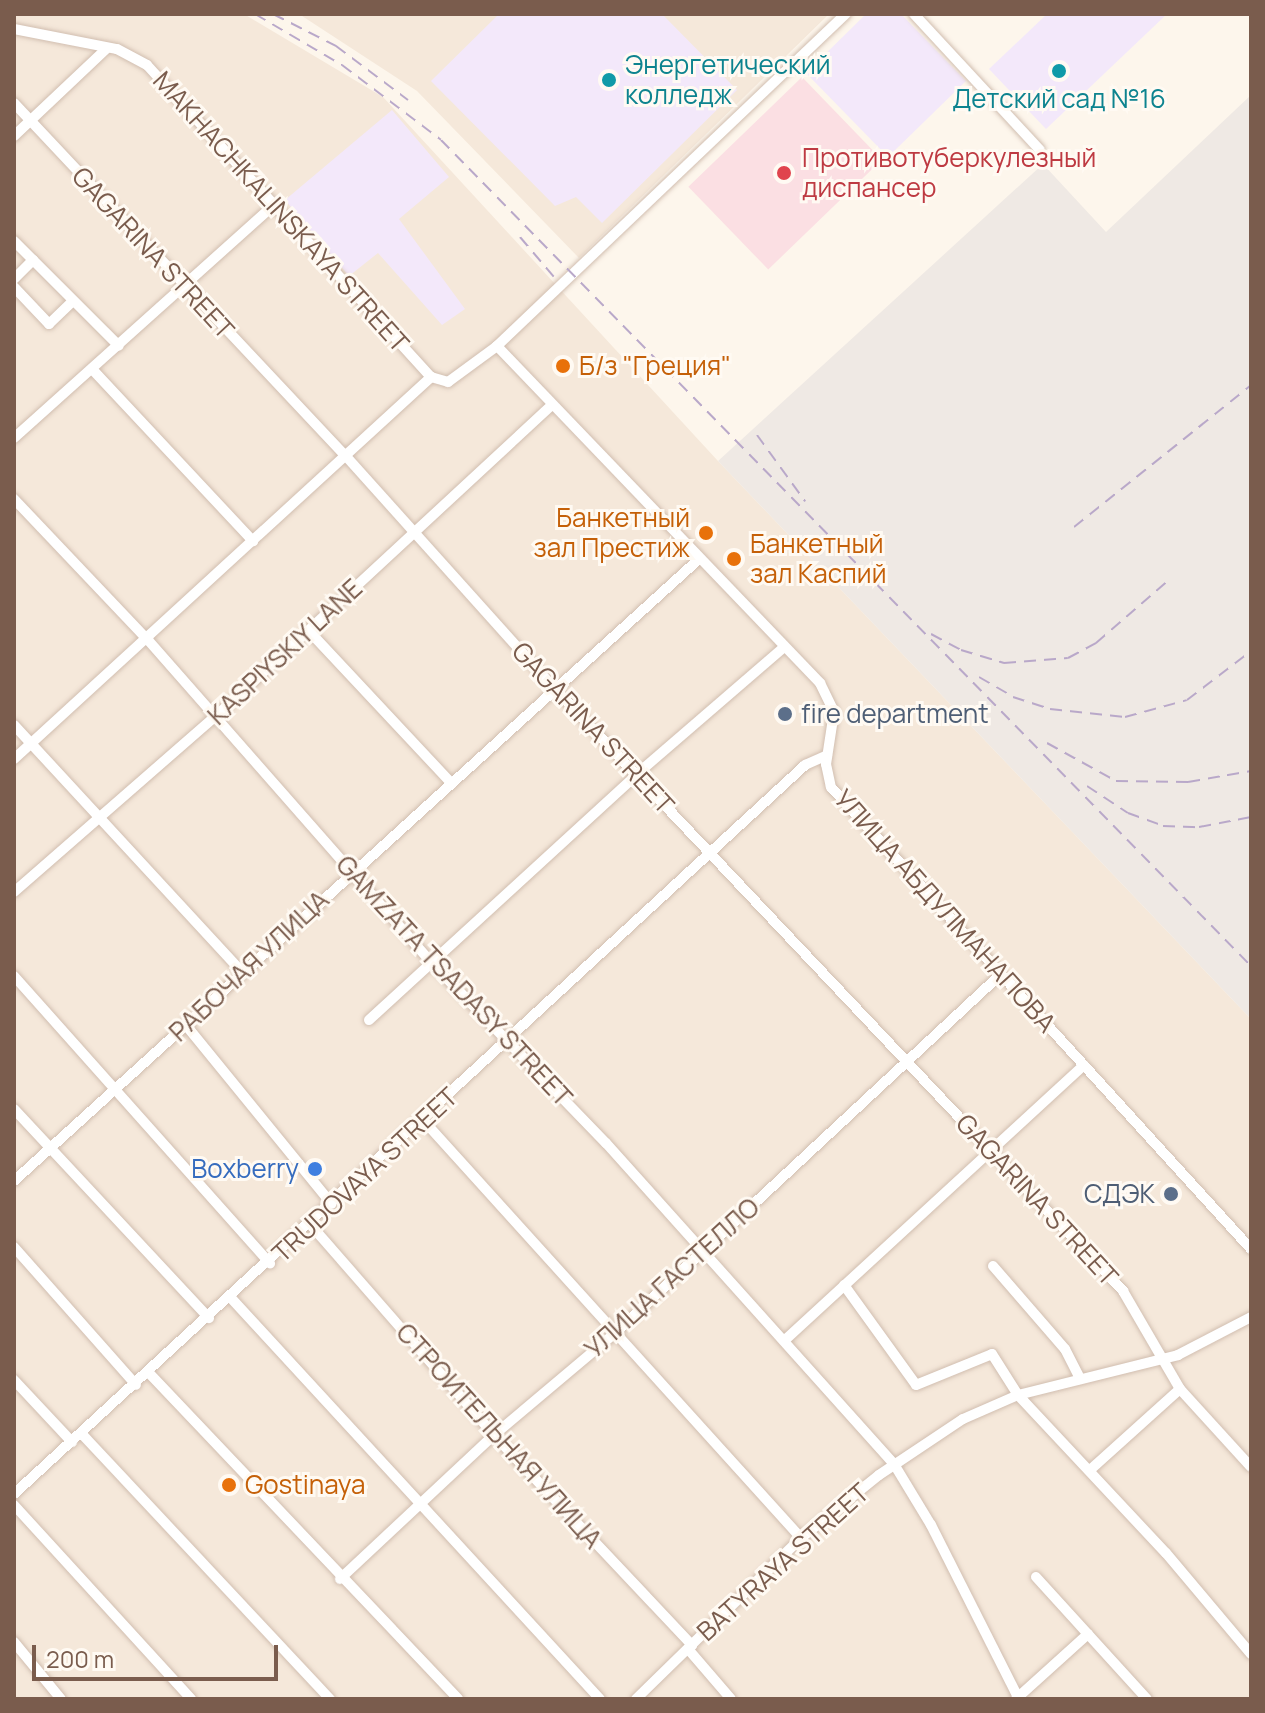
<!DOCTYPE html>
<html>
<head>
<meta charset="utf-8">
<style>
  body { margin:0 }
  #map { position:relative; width:1265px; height:1713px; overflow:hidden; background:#fdf6ec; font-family:Manrope,sans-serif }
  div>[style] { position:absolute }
  .residential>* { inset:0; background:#f5e8da }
  .industrial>* { inset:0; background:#efe9e4 }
  .education>* { inset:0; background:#f3e8fa }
  .medical>* { inset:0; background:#fbdfe3; transform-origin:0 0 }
  .roads { filter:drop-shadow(0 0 2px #d1beb0) drop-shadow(0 0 2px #d1beb0) }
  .minor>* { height:10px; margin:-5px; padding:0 5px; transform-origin:5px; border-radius:5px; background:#fff }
  .rail>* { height:2px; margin-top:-1px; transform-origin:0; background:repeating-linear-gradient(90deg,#b9a8c9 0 12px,transparent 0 20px) }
  .dots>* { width:22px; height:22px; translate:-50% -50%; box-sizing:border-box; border:4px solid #fffaf3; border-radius:50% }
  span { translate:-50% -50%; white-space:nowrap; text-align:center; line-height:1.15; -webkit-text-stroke:6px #fffaf3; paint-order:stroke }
  .culture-label { font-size:26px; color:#0d838f }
  .left { translate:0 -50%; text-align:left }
  .health-label { font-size:26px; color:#be3a42 }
  .street-label { font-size:26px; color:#7a5c4d }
  .food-label { font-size:26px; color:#c56008 }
  .right { translate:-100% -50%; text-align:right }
  .service-label { font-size:26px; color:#4e5e75 }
  .shop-label { font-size:26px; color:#366cbe }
  .frame { position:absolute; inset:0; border:16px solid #7a5c4d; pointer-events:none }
  .scale { position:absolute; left:32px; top:1645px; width:246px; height:36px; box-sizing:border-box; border:4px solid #7a5c4d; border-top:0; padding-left:10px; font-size:24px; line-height:28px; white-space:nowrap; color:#7a5c4d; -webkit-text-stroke:6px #fffaf3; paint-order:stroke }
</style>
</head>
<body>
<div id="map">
  <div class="residential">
    <i style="clip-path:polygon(14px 14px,244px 14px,383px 97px,718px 461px,1251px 1019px,1251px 1699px,14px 1699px)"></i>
    <i style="clip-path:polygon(299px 14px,829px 14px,579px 258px,417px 91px)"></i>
  </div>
  <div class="industrial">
    <i style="clip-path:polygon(1251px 95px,1251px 1019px,718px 461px,1043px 164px,1106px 232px)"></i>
  </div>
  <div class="education">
    <i style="clip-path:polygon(499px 14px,662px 14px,737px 90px,602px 223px,576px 197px,555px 206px,431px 81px)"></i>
    <i style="clip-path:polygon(866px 14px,901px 14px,966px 81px,888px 157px,806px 73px)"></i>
    <i style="clip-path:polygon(1047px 14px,1167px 14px,1046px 129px,989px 69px)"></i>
    <i style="clip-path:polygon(392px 110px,449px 177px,399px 219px,465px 309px,442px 325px,378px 253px,349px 276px,285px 200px)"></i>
  </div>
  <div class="medical">
    <i style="left:802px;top:77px;width:115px;height:158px;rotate:46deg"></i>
  </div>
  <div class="roads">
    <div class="minor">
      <i style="left:914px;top:14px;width:185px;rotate:47.2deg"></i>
      <i style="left:14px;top:29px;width:105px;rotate:11deg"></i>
      <i style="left:117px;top:49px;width:34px;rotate:28deg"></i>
      <i style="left:147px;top:65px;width:422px;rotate:47.7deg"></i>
      <i style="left:431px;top:377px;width:18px;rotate:16deg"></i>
      <i style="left:448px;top:382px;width:61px;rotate:-36.3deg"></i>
      <i style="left:497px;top:346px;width:482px;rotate:-43.6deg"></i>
      <i style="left:14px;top:103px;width:482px;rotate:46.8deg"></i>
      <i style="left:344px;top:454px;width:316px;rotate:48.1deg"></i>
      <i style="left:555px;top:689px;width:828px;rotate:46.66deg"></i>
      <i style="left:1123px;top:1291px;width:113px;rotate:59.8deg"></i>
      <i style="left:1180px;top:1389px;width:105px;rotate:47.7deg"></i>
      <i style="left:14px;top:136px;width:128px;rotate:-43.4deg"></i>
      <i style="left:14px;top:241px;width:148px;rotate:45deg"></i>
      <i style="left:14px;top:279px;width:27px;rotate:-45deg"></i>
      <i style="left:14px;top:287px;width:51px;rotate:46.6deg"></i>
      <i style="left:49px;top:324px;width:33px;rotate:-44deg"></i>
      <i style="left:497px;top:346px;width:467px;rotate:46.2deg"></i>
      <i style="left:820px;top:683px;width:32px;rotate:64deg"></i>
      <i style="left:834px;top:712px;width:53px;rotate:98.7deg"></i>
      <i style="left:826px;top:764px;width:24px;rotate:78deg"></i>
      <i style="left:831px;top:787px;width:624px;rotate:47.73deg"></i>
      <i style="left:92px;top:369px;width:236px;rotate:46.9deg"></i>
      <i style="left:14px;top:438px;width:349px;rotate:-41.9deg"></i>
      <i style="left:14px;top:499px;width:195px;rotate:46.5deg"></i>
      <i style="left:148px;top:640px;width:429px;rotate:48.7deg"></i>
      <i style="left:431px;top:962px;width:252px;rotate:46deg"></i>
      <i style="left:606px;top:1143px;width:431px;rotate:48.1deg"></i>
      <i style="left:894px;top:1464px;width:71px;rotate:58.8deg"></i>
      <i style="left:931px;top:1525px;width:195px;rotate:63.2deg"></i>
      <i style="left:309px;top:631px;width:209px;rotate:46.9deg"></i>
      <i style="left:14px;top:725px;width:336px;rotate:47.3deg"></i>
      <i style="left:14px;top:759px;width:566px;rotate:-42.49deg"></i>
      <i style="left:14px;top:892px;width:268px;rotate:-41.1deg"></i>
      <i style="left:216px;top:716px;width:456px;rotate:-42.8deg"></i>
      <i style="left:14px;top:976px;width:385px;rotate:48.3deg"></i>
      <i style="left:369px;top:1020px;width:364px;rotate:-42.5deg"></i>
      <i style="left:637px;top:774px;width:194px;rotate:-40.8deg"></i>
      <i style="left:185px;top:1024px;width:232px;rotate:50.8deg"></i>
      <i style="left:14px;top:1109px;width:286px;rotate:47deg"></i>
      <i style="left:424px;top:1121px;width:562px;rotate:47.88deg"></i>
      <i style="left:14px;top:1181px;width:925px;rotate:-42.24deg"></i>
      <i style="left:310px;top:1224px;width:280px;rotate:48.9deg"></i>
      <i style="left:494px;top:1435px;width:289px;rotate:46.7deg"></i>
      <i style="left:14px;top:1247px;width:184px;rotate:48.5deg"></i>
      <i style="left:993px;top:1266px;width:110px;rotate:49.1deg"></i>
      <i style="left:1065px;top:1349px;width:31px;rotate:63deg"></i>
      <i style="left:844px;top:1285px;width:123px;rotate:54.2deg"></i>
      <i style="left:916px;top:1385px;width:82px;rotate:-22.2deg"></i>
      <i style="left:992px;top:1354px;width:49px;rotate:57.6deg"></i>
      <i style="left:1018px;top:1395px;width:216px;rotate:46.9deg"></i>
      <i style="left:1166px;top:1553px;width:132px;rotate:49.9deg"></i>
      <i style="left:231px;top:1298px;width:545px;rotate:47.38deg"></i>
      <i style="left:785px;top:1340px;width:406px;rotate:-42.6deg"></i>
      <i style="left:149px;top:1373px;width:449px;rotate:46.5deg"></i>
      <i style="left:14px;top:1380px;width:85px;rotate:46.9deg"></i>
      <i style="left:81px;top:1433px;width:364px;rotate:46.9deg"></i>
      <i style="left:1090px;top:1470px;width:121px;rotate:-42deg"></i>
      <i style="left:14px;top:1494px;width:1076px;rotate:-42.66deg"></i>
      <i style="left:805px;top:765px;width:24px;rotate:-24deg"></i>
      <i style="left:14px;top:1505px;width:263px;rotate:47.6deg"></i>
      <i style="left:1036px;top:1577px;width:165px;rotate:47.7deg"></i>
      <i style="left:340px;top:1579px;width:211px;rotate:-43.1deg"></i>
      <i style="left:494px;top:1435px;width:158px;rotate:-40.1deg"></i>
      <i style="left:615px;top:1333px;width:527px;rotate:-42.92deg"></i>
      <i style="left:14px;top:1642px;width:74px;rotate:50.5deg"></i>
      <i style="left:688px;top:1649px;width:66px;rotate:49.3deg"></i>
      <i style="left:636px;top:1699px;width:231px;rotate:-44.3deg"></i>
      <i style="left:801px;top:1538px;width:100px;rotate:-38.9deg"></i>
      <i style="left:879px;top:1475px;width:101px;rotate:-33.7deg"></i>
      <i style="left:963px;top:1419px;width:60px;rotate:-23.6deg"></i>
      <i style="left:1018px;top:1395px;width:165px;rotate:-14deg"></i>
      <i style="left:1178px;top:1355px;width:82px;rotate:-27.5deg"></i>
      <i style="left:1016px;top:1699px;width:97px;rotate:-42.1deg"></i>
    </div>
  </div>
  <div class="rail">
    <i style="left:255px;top:14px;width:101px;rotate:30.4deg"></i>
    <i style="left:342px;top:65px;width:124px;rotate:37.1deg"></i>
    <i style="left:441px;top:140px;width:1157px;rotate:45.56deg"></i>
    <i style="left:273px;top:14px;width:71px;rotate:26.9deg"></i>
    <i style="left:336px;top:46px;width:90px;rotate:36.9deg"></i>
    <i style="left:520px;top:237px;width:52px;rotate:49.6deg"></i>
    <i style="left:757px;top:435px;width:82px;rotate:54deg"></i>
    <i style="left:1074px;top:527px;width:227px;rotate:-38.7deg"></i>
    <i style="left:931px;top:634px;width:34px;rotate:28deg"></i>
    <i style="left:961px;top:650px;width:45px;rotate:16.8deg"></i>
    <i style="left:1004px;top:663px;width:64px;rotate:-4.5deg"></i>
    <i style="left:1068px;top:658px;width:32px;rotate:-28deg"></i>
    <i style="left:1096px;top:643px;width:99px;rotate:-40.9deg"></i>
    <i style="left:979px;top:677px;width:39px;rotate:30deg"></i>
    <i style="left:1013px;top:697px;width:39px;rotate:18deg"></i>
    <i style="left:1050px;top:709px;width:75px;rotate:6.1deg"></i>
    <i style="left:1125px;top:717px;width:64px;rotate:-15.3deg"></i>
    <i style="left:1187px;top:700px;width:81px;rotate:-37.4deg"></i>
    <i style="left:1047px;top:743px;width:79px;rotate:28.8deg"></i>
    <i style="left:1116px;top:781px;width:72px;rotate:0.8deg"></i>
    <i style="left:1188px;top:782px;width:64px;rotate:-9.9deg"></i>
    <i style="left:1087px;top:786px;width:49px;rotate:33.4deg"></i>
    <i style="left:1128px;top:813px;width:37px;rotate:20deg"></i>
    <i style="left:1163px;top:826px;width:36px;rotate:2deg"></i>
    <i style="left:1199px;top:827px;width:53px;rotate:-10.9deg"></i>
  </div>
  <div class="dots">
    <i style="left:1059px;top:71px;background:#0f9aa8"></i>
    <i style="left:609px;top:80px;background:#0f9aa8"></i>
    <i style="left:784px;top:173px;background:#e0444e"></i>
    <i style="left:563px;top:366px;background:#e8710a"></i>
    <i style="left:706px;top:533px;background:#e8710a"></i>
    <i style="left:734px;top:559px;background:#e8710a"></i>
    <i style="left:785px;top:714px;background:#5c6f8a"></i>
    <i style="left:315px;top:1169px;background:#3f7fe0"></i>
    <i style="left:1171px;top:1194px;background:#5c6f8a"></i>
    <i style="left:229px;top:1485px;background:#e8710a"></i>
  </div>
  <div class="culture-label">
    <span class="left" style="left:625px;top:80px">Энергетический<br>колледж</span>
    <span style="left:1059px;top:99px">Детский сад №16</span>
  </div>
  <div class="health-label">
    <span class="left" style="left:802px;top:173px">Противотуберкулезный<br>диспансер</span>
  </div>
  <div class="street-label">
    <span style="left:281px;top:212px;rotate:48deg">MAKHACHKALINSKAYA STREET</span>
    <span style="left:153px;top:253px;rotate:47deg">GAGARINA STREET</span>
    <span style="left:285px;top:652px;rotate:-43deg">KASPIYSKIY LANE</span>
    <span style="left:593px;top:728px;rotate:47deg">GAGARINA STREET</span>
    <span style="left:945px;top:911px;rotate:48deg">УЛИЦА АБДУЛМАНАПОВА</span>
    <span style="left:249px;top:966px;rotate:-43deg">РАБОЧАЯ УЛИЦА</span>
    <span style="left:454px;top:981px;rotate:47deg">GAMZATA TSADASY STREET</span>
    <span style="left:365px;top:1175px;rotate:-43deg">TRUDOVAYA STREET</span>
    <span style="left:1037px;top:1200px;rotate:47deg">GAGARINA STREET</span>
    <span style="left:672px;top:1278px;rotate:-42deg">УЛИЦА ГАСТЕЛЛО</span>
    <span style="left:499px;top:1436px;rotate:48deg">СТРОИТЕЛЬНАЯ УЛИЦА</span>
    <span style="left:783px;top:1562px;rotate:-42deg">BATYRAYA STREET</span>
  </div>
  <div class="food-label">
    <span class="left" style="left:579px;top:366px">Б/з "Греция"</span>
    <span class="right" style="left:690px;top:533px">Банкетный<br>зал Престиж</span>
    <span class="left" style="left:750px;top:559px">Банкетный<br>зал Каспий</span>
    <span class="left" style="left:245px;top:1485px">Gostinaya</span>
  </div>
  <div class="service-label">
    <span class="left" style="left:801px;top:714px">fire department</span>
    <span class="right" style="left:1155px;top:1194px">СДЭК</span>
  </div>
  <div class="shop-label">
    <span class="right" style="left:299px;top:1169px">Boxberry</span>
  </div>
  <div class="frame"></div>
  <div class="scale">200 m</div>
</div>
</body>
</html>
